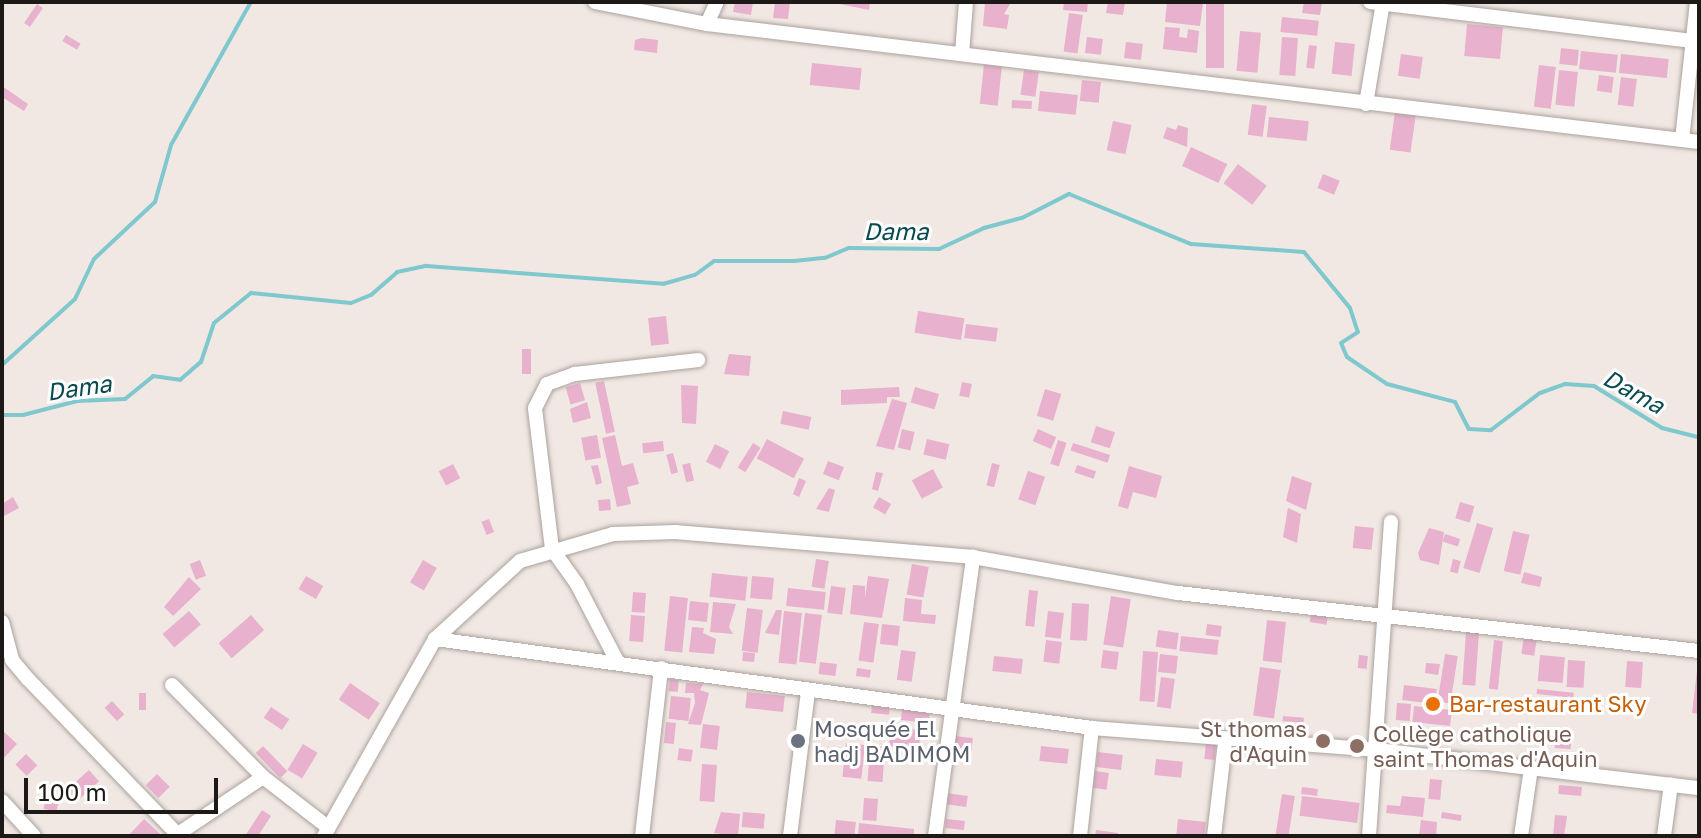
<!DOCTYPE html>
<html>
<head>
<meta charset="utf-8">
<style>
  body { margin:0 }
  #map { position:relative; width:1701px; height:838px; overflow:hidden; background:#f1e8e3; font-family:"Golos Text",sans-serif }
  div>[style] { position:absolute }
  .stream>* { height:4px; margin:-2px; padding:0 2px; transform-origin:2px; border-radius:2px; background:#7fc8cd }
  .building>* { inset:0; background:#e8b1cd; transform-origin:0 0 }
  .roads { filter:drop-shadow(0 0 2px #aaa29d) drop-shadow(0 0 2px #aaa29d) }
  .minor>* { height:14px; margin:-7px; padding:0 7px; transform-origin:7px; border-radius:7px; background:#fff }
  .dots>* { width:22px; height:22px; translate:-50% -50%; box-sizing:border-box; border:4px solid #fff; border-radius:50% }
  span { translate:-50% -50%; white-space:nowrap; text-align:center; line-height:1.15; -webkit-text-stroke:6px #fff; paint-order:stroke }
  .food-label { font-size:22px; color:#c56008 }
  .left { translate:0 -50%; text-align:left }
  .worship-label { font-size:22px; color:#5b616d }
  .education-label { font-size:22px; color:#785e54 }
  .right { translate:-100% -50%; text-align:right }
  .water-label { font-size:24px; color:#074b50; font-style:italic }
  .frame { position:absolute; inset:0; border:4px solid #1c1917; pointer-events:none }
  .scale { position:absolute; left:24px; top:778px; width:194px; height:36px; box-sizing:border-box; border:4px solid #1c1917; border-top:0; padding-left:10px; font-size:24px; line-height:28px; white-space:nowrap; color:#1c1917; -webkit-text-stroke:6px #fff; paint-order:stroke }
</style>
</head>
<body>
<div id="map">
  <div class="stream">
    <i style="left:2px;top:365px;width:98px;rotate:-42.1deg"></i>
    <i style="left:75px;top:299px;width:44px;rotate:-64.6deg"></i>
    <i style="left:94px;top:259px;width:83px;rotate:-43.1deg"></i>
    <i style="left:155px;top:202px;width:59px;rotate:-74.3deg"></i>
    <i style="left:171px;top:145px;width:164px;rotate:-60.8deg"></i>
    <i style="left:2px;top:415px;width:21px"></i>
    <i style="left:23px;top:415px;width:56px;rotate:-14.5deg"></i>
    <i style="left:77px;top:401px;width:48px;rotate:-2.4deg"></i>
    <i style="left:125px;top:399px;width:36px;rotate:-39deg"></i>
    <i style="left:153px;top:376px;width:27px;rotate:8deg"></i>
    <i style="left:180px;top:380px;width:28px;rotate:-41deg"></i>
    <i style="left:201px;top:362px;width:41px;rotate:-71.6deg"></i>
    <i style="left:214px;top:323px;width:48px;rotate:-39deg"></i>
    <i style="left:251px;top:293px;width:100px;rotate:5.7deg"></i>
    <i style="left:351px;top:303px;width:22px;rotate:-22deg"></i>
    <i style="left:371px;top:295px;width:35px;rotate:-41deg"></i>
    <i style="left:397px;top:272px;width:30px;rotate:-12deg"></i>
    <i style="left:426px;top:266px;width:238px;rotate:4.3deg"></i>
    <i style="left:663px;top:284px;width:33px;rotate:-16deg"></i>
    <i style="left:695px;top:275px;width:24px;rotate:-36deg"></i>
    <i style="left:714px;top:261px;width:80px"></i>
    <i style="left:794px;top:261px;width:31px;rotate:-6deg"></i>
    <i style="left:825px;top:258px;width:26px;rotate:-23deg"></i>
    <i style="left:849px;top:248px;width:90px;rotate:0.6deg"></i>
    <i style="left:939px;top:249px;width:50px;rotate:-25deg"></i>
    <i style="left:984px;top:228px;width:39px;rotate:-15deg"></i>
    <i style="left:1022px;top:218px;width:53px;rotate:-27.1deg"></i>
    <i style="left:1069px;top:194px;width:132px;rotate:22.3deg"></i>
    <i style="left:1191px;top:244px;width:113px;rotate:4deg"></i>
    <i style="left:1304px;top:252px;width:72px;rotate:50.6deg"></i>
    <i style="left:1350px;top:308px;width:25px;rotate:72deg"></i>
    <i style="left:1358px;top:332px;width:20px;rotate:147deg"></i>
    <i style="left:1341px;top:343px;width:15px;rotate:67deg"></i>
    <i style="left:1347px;top:357px;width:48px;rotate:34deg"></i>
    <i style="left:1387px;top:384px;width:70px;rotate:14.8deg"></i>
    <i style="left:1455px;top:402px;width:30px;rotate:63deg"></i>
    <i style="left:1469px;top:429px;width:22px;rotate:3deg"></i>
    <i style="left:1491px;top:430px;width:61px;rotate:-37.1deg"></i>
    <i style="left:1540px;top:393px;width:27px;rotate:-20deg"></i>
    <i style="left:1565px;top:384px;width:29px;rotate:4deg"></i>
    <i style="left:1594px;top:386px;width:80px;rotate:31.7deg"></i>
    <i style="left:1662px;top:428px;width:38px;rotate:14deg"></i>
  </div>
  <div class="building">
    <i style="clip-path:polygon(735px 2px,753px 2px,751px 15px,733px 12px)"></i>
    <i style="clip-path:polygon(775px 2px,790px 2px,788px 19px,773px 18px)"></i>
    <i style="clip-path:polygon(830px 2px,870px 2px,869px 10px)"></i>
    <i style="clip-path:polygon(985px 2px,1010px 4px,1004px 14px,1009px 15px,1007px 29px,983px 26px)"></i>
    <i style="clip-path:polygon(1064px 2px,1088px 2px,1087px 12px,1063px 10px)"></i>
    <i style="clip-path:polygon(1108px 2px,1125px 2px,1123px 15px,1106px 13px)"></i>
    <i style="clip-path:polygon(1167px 2px,1203px 3px,1200px 26px,1165px 22px)"></i>
    <i style="left:1206px;top:2px;width:18px;height:66px"></i>
    <i style="clip-path:polygon(1304px 2px,1322px 2px,1320px 15px,1302px 13px)"></i>
    <i style="left:37px;top:4px;width:7px;height:23px;rotate:34deg"></i>
    <i style="left:1069px;top:13px;width:14px;height:39px;rotate:8deg"></i>
    <i style="left:1282px;top:17px;width:37px;height:15px;rotate:6deg"></i>
    <i style="left:1467px;top:24px;width:36px;height:32px;rotate:5deg"></i>
    <i style="clip-path:polygon(1165px 27px,1180px 28px,1179px 37px,1187px 38px,1188px 29px,1199px 31px,1197px 53px,1163px 49px)"></i>
    <i style="left:1240px;top:31px;width:21px;height:40px;rotate:5deg"></i>
    <i style="left:66px;top:35px;width:17px;height:7px;rotate:31deg"></i>
    <i style="left:1087px;top:37px;width:16px;height:16px;rotate:7deg"></i>
    <i style="left:1282px;top:37px;width:16px;height:38px;rotate:4deg"></i>
    <i style="clip-path:polygon(642px 38px,658px 40px,657px 53px,634px 50px,635px 40px)"></i>
    <i style="left:1126px;top:42px;width:17px;height:16px;rotate:7deg"></i>
    <i style="left:1335px;top:42px;width:20px;height:32px;rotate:6deg"></i>
    <i style="left:1309px;top:45px;width:8px;height:23px;rotate:7deg"></i>
    <i style="left:1561px;top:48px;width:18px;height:16px;rotate:6deg"></i>
    <i style="left:1581px;top:51px;width:37px;height:18px;rotate:6deg"></i>
    <i style="left:1401px;top:54px;width:22px;height:22px;rotate:8deg"></i>
    <i style="left:1621px;top:54px;width:48px;height:19px;rotate:6deg"></i>
    <i style="left:812px;top:63px;width:50px;height:22px;rotate:6deg"></i>
    <i style="left:984px;top:64px;width:18px;height:40px;rotate:6deg"></i>
    <i style="left:1539px;top:65px;width:17px;height:42px;rotate:7deg"></i>
    <i style="left:1024px;top:70px;width:15px;height:25px;rotate:8deg"></i>
    <i style="left:1559px;top:70px;width:19px;height:35px;rotate:6deg"></i>
    <i style="left:1599px;top:75px;width:15px;height:16px;rotate:8deg"></i>
    <i style="left:1621px;top:77px;width:16px;height:28px;rotate:7deg"></i>
    <i style="left:1082px;top:80px;width:19px;height:21px;rotate:6deg"></i>
    <i style="clip-path:polygon(2px 86px,28px 104px,24px 111px,2px 97px)"></i>
    <i style="left:1040px;top:91px;width:38px;height:20px;rotate:6deg"></i>
    <i style="left:1012px;top:100px;width:20px;height:8px;rotate:3deg"></i>
    <i style="left:1252px;top:104px;width:15px;height:31px;rotate:8deg"></i>
    <i style="left:1395px;top:112px;width:21px;height:38px;rotate:8deg"></i>
    <i style="left:1269px;top:117px;width:40px;height:20px;rotate:6deg"></i>
    <i style="left:1113px;top:121px;width:19px;height:30px;rotate:12deg"></i>
    <i style="clip-path:polygon(1178px 125px,1188px 128px,1187px 147px,1163px 138px,1167px 127px,1176px 130px)"></i>
    <i style="left:1191px;top:147px;width:40px;height:21px;rotate:25deg"></i>
    <i style="left:1238px;top:164px;width:36px;height:24px;rotate:37deg"></i>
    <i style="left:1323px;top:174px;width:18px;height:15px;rotate:22deg"></i>
    <i style="left:918px;top:311px;width:47px;height:22px;rotate:9deg"></i>
    <i style="left:666px;top:316px;width:28px;height:18px;rotate:84deg"></i>
    <i style="left:966px;top:324px;width:32px;height:14px;rotate:7deg"></i>
    <i style="left:522px;top:349px;width:9px;height:25px"></i>
    <i style="clip-path:polygon(729px 354px,751px 356px,749px 376px,724px 374px)"></i>
    <i style="left:604px;top:381px;width:52px;height:9px;rotate:78deg"></i>
    <i style="left:962px;top:382px;width:10px;height:14px;rotate:11deg"></i>
    <i style="left:580px;top:383px;width:18px;height:15px;rotate:74deg"></i>
    <i style="clip-path:polygon(681px 385px,698px 386px,696px 424px,682px 423px)"></i>
    <i style="clip-path:polygon(899px 387px,900px 397px,887px 397px,887px 403px,841px 405px,841px 390px)"></i>
    <i style="left:915px;top:387px;width:25px;height:16px;rotate:16deg"></i>
    <i style="left:1045px;top:389px;width:17px;height:28px;rotate:17deg"></i>
    <i style="clip-path:polygon(892px 399px,907px 403px,894px 450px,876px 446px)"></i>
    <i style="clip-path:polygon(587px 402px,591px 418px,573px 423px,570px 409px)"></i>
    <i style="left:783px;top:411px;width:29px;height:13px;rotate:12deg"></i>
    <i style="left:1096px;top:426px;width:20px;height:17px;rotate:18deg"></i>
    <i style="left:902px;top:429px;width:13px;height:19px;rotate:13deg"></i>
    <i style="left:1038px;top:429px;width:20px;height:13px;rotate:24deg"></i>
    <i style="left:597px;top:435px;width:23px;height:16px;rotate:80deg"></i>
    <i style="clip-path:polygon(615px 435px,622px 466px,633px 463px,639px 484px,627px 487px,631px 504px,617px 507px,602px 438px)"></i>
    <i style="left:767px;top:439px;width:42px;height:22px;rotate:28deg"></i>
    <i style="left:927px;top:439px;width:23px;height:16px;rotate:13deg"></i>
    <i style="left:1058px;top:440px;width:9px;height:25px;rotate:18deg"></i>
    <i style="left:663px;top:441px;width:10px;height:21px;rotate:84deg"></i>
    <i style="left:753px;top:443px;width:9px;height:29px;rotate:32deg"></i>
    <i style="left:1073px;top:443px;width:39px;height:8px;rotate:18deg"></i>
    <i style="left:715px;top:444px;width:16px;height:20px;rotate:27deg"></i>
    <i style="left:673px;top:453px;width:20px;height:7px;rotate:75deg"></i>
    <i style="left:828px;top:461px;width:17px;height:14px;rotate:21deg"></i>
    <i style="left:690px;top:463px;width:18px;height:8px;rotate:77deg"></i>
    <i style="left:992px;top:463px;width:8px;height:23px;rotate:14deg"></i>
    <i style="left:453px;top:464px;width:16px;height:16px;rotate:63deg"></i>
    <i style="clip-path:polygon(598px 465px,602px 483px,596px 485px,591px 466px)"></i>
    <i style="left:1077px;top:465px;width:20px;height:8px;rotate:18deg"></i>
    <i style="clip-path:polygon(1129px 466px,1162px 476px,1156px 498px,1133px 492px,1128px 509px,1118px 506px)"></i>
    <i style="left:933px;top:469px;width:21px;height:24px;rotate:62deg"></i>
    <i style="left:1028px;top:471px;width:18px;height:30px;rotate:19deg"></i>
    <i style="clip-path:polygon(876px 472px,883px 473px,878px 491px,872px 489px)"></i>
    <i style="clip-path:polygon(1292px 476px,1312px 483px,1306px 510px,1286px 501px)"></i>
    <i style="clip-path:polygon(799px 478px,806px 481px,799px 497px,793px 494px)"></i>
    <i style="clip-path:polygon(829px 488px,835px 490px,829px 512px,816px 509px)"></i>
    <i style="clip-path:polygon(13px 497px,19px 508px,2px 517px,2px 504px)"></i>
    <i style="left:879px;top:497px;width:14px;height:12px;rotate:30deg"></i>
    <i style="left:610px;top:499px;width:11px;height:12px;rotate:85deg"></i>
    <i style="left:1460px;top:502px;width:15px;height:17px;rotate:16deg"></i>
    <i style="clip-path:polygon(1288px 508px,1301px 514px,1297px 543px,1283px 537px)"></i>
    <i style="left:489px;top:519px;width:14px;height:8px;rotate:69deg"></i>
    <i style="left:1477px;top:523px;width:17px;height:47px;rotate:17deg"></i>
    <i style="left:1355px;top:526px;width:19px;height:22px;rotate:6deg"></i>
    <i style="clip-path:polygon(1429px 528px,1444px 532px,1439px 565px,1420px 560px,1418px 553px)"></i>
    <i style="left:1513px;top:531px;width:17px;height:41px;rotate:13deg"></i>
    <i style="left:1445px;top:534px;width:16px;height:8px;rotate:18deg"></i>
    <i style="left:816px;top:559px;width:13px;height:28px;rotate:9deg"></i>
    <i style="left:1453px;top:559px;width:8px;height:13px;rotate:14deg"></i>
    <i style="left:200px;top:560px;width:17px;height:11px;rotate:69deg"></i>
    <i style="left:423px;top:560px;width:16px;height:26px;rotate:30deg"></i>
    <i style="left:912px;top:564px;width:17px;height:31px;rotate:10deg"></i>
    <i style="clip-path:polygon(1524px 572px,1542px 577px,1540px 587px,1521px 583px)"></i>
    <i style="left:712px;top:573px;width:36px;height:24px;rotate:6deg"></i>
    <i style="left:306px;top:576px;width:20px;height:15px;rotate:30deg"></i>
    <i style="left:752px;top:576px;width:22px;height:22px;rotate:5deg"></i>
    <i style="clip-path:polygon(868px 576px,889px 579px,882px 618px,850px 614px,853px 585px,865px 586px,865px 598px)"></i>
    <i style="clip-path:polygon(189px 577px,201px 589px,173px 616px,164px 607px)"></i>
    <i style="left:831px;top:586px;width:15px;height:27px;rotate:8deg"></i>
    <i style="left:788px;top:588px;width:38px;height:18px;rotate:6deg"></i>
    <i style="left:1029px;top:590px;width:9px;height:36px;rotate:6deg"></i>
    <i style="left:633px;top:592px;width:13px;height:20px;rotate:4deg"></i>
    <i style="left:670px;top:596px;width:18px;height:55px;rotate:6deg"></i>
    <i style="left:1111px;top:596px;width:20px;height:49px;rotate:9deg"></i>
    <i style="clip-path:polygon(905px 598px,922px 600px,921px 614px,936px 615px,935px 624px,903px 621px)"></i>
    <i style="left:690px;top:601px;width:19px;height:19px;rotate:6deg"></i>
    <i style="clip-path:polygon(713px 602px,736px 604px,729px 627px,733px 634px,710px 632px)"></i>
    <i style="left:1072px;top:603px;width:17px;height:37px;rotate:3deg"></i>
    <i style="left:747px;top:608px;width:16px;height:43px;rotate:7deg"></i>
    <i style="clip-path:polygon(776px 610px,782px 610px,779px 635px,765px 633px)"></i>
    <i style="left:189px;top:611px;width:18px;height:35px;rotate:49deg"></i>
    <i style="left:784px;top:611px;width:18px;height:52px;rotate:6deg"></i>
    <i style="left:1048px;top:611px;width:16px;height:26px;rotate:7deg"></i>
    <i style="left:805px;top:613px;width:17px;height:49px;rotate:7deg"></i>
    <i style="left:1311px;top:614px;width:17px;height:8px;rotate:10deg"></i>
    <i style="left:251px;top:615px;width:20px;height:43px;rotate:49deg"></i>
    <i style="left:631px;top:615px;width:14px;height:26px;rotate:4deg"></i>
    <i style="left:1267px;top:620px;width:19px;height:41px;rotate:6deg"></i>
    <i style="left:864px;top:622px;width:15px;height:39px;rotate:8deg"></i>
    <i style="left:882px;top:624px;width:18px;height:20px;rotate:6deg"></i>
    <i style="left:1207px;top:624px;width:15px;height:11px;rotate:8deg"></i>
    <i style="clip-path:polygon(692px 627px,704px 628px,703px 633px,716px 639px,714px 654px,689px 652px)"></i>
    <i style="left:1158px;top:630px;width:21px;height:17px;rotate:8deg"></i>
    <i style="left:1466px;top:632px;width:13px;height:53px;rotate:4deg"></i>
    <i style="left:1181px;top:636px;width:38px;height:15px;rotate:6deg"></i>
    <i style="left:1524px;top:637px;width:13px;height:17px;rotate:9deg"></i>
    <i style="left:1046px;top:640px;width:16px;height:22px;rotate:7deg"></i>
    <i style="left:1494px;top:640px;width:9px;height:49px;rotate:6deg"></i>
    <i style="left:901px;top:650px;width:15px;height:30px;rotate:8deg"></i>
    <i style="left:1103px;top:650px;width:16px;height:18px;rotate:7deg"></i>
    <i style="left:1143px;top:651px;width:15px;height:50px;rotate:4deg"></i>
    <i style="left:743px;top:652px;width:12px;height:9px;rotate:5deg"></i>
    <i style="left:1160px;top:654px;width:18px;height:18px;rotate:6deg"></i>
    <i style="left:1445px;top:654px;width:13px;height:48px;rotate:9deg"></i>
    <i style="left:1359px;top:655px;width:9px;height:13px;rotate:6deg"></i>
    <i style="left:1540px;top:655px;width:25px;height:26px;rotate:5deg"></i>
    <i style="left:994px;top:656px;width:29px;height:15px;rotate:6deg"></i>
    <i style="left:1568px;top:660px;width:17px;height:27px;rotate:3deg"></i>
    <i style="left:1627px;top:661px;width:16px;height:26px;rotate:4deg"></i>
    <i style="left:820px;top:662px;width:17px;height:12px;rotate:7deg"></i>
    <i style="clip-path:polygon(1426px 663px,1440px 664px,1438px 675px,1425px 673px)"></i>
    <i style="left:1260px;top:667px;width:21px;height:49px;rotate:8deg"></i>
    <i style="left:857px;top:668px;width:14px;height:8px;rotate:8deg"></i>
    <i style="clip-path:polygon(1697px 671px,1699px 671px,1699px 714px,1692px 713px)"></i>
    <i style="left:1161px;top:677px;width:14px;height:30px;rotate:8deg"></i>
    <i style="left:670px;top:679px;width:9px;height:12px;rotate:6deg"></i>
    <i style="left:350px;top:683px;width:36px;height:20px;rotate:34deg"></i>
    <i style="clip-path:polygon(686px 683px,703px 684px,700px 690px,709px 693px,701px 725px,688px 724px,695px 703px,694px 693px,685px 693px)"></i>
    <i style="left:1404px;top:685px;width:33px;height:15px;rotate:7deg"></i>
    <i style="left:1537px;top:689px;width:37px;height:5px;rotate:6deg"></i>
    <i style="left:747px;top:692px;width:38px;height:16px;rotate:6deg"></i>
    <i style="left:139px;top:693px;width:7px;height:17px"></i>
    <i style="left:671px;top:696px;width:20px;height:23px;rotate:6deg"></i>
    <i style="left:112px;top:701px;width:18px;height:10px;rotate:47deg"></i>
    <i style="left:1397px;top:703px;width:14px;height:17px;rotate:4deg"></i>
    <i style="left:872px;top:705px;width:18px;height:8px;rotate:6deg"></i>
    <i style="left:1414px;top:706px;width:38px;height:16px;rotate:6deg"></i>
    <i style="left:271px;top:707px;width:22px;height:13px;rotate:34deg"></i>
    <i style="left:902px;top:709px;width:28px;height:11px;rotate:6deg"></i>
    <i style="left:1283px;top:716px;width:21px;height:5px;rotate:5deg"></i>
    <i style="left:666px;top:722px;width:10px;height:21px;rotate:6deg"></i>
    <i style="left:703px;top:724px;width:17px;height:24px;rotate:7deg"></i>
    <i style="left:891px;top:727px;width:30px;height:19px;rotate:6deg"></i>
    <i style="left:1556px;top:729px;width:16px;height:19px;rotate:4deg"></i>
    <i style="clip-path:polygon(2px 730px,17px 744px,2px 760px)"></i>
    <i style="left:955px;top:736px;width:18px;height:14px;rotate:6deg"></i>
    <i style="left:846px;top:743px;width:19px;height:34px;rotate:6deg"></i>
    <i style="left:1206px;top:743px;width:10px;height:16px;rotate:6deg"></i>
    <i style="left:303px;top:744px;width:17px;height:30px;rotate:31deg"></i>
    <i style="left:263px;top:746px;width:35px;height:10px;rotate:46deg"></i>
    <i style="left:870px;top:746px;width:15px;height:35px;rotate:4deg"></i>
    <i style="left:1041px;top:746px;width:28px;height:15px;rotate:6deg"></i>
    <i style="left:679px;top:748px;width:14px;height:12px;rotate:8deg"></i>
    <i style="left:1098px;top:752px;width:25px;height:15px;rotate:7deg"></i>
    <i style="left:26px;top:754px;width:16px;height:15px;rotate:45deg"></i>
    <i style="left:1156px;top:759px;width:27px;height:16px;rotate:6deg"></i>
    <i style="left:702px;top:764px;width:15px;height:37px;rotate:4deg"></i>
    <i style="left:89px;top:770px;width:15px;height:33px;rotate:48deg"></i>
    <i style="left:1095px;top:771px;width:14px;height:17px;rotate:8deg"></i>
    <i style="left:157px;top:774px;width:18px;height:16px;rotate:45deg"></i>
    <i style="left:1430px;top:779px;width:12px;height:20px;rotate:5deg"></i>
    <i style="left:1559px;top:785px;width:23px;height:9px;rotate:5deg"></i>
    <i style="left:1302px;top:787px;width:16px;height:7px;rotate:7deg"></i>
    <i style="left:946px;top:793px;width:22px;height:11px;rotate:8deg"></i>
    <i style="left:1282px;top:794px;width:13px;height:42px;rotate:9deg"></i>
    <i style="left:1302px;top:796px;width:58px;height:20px;rotate:7deg"></i>
    <i style="clip-path:polygon(1402px 796px,1425px 798px,1423px 817px,1386px 813px,1387px 805px,1400px 806px)"></i>
    <i style="left:46px;top:798px;width:13px;height:11px;rotate:13deg"></i>
    <i style="left:864px;top:798px;width:14px;height:22px;rotate:4deg"></i>
    <i style="clip-path:polygon(262px 810px,271px 816px,258px 836px,245px 836px)"></i>
    <i style="clip-path:polygon(721px 812px,740px 814px,738px 836px,714px 833px)"></i>
    <i style="left:743px;top:812px;width:22px;height:15px;rotate:5deg"></i>
    <i style="left:1442px;top:812px;width:20px;height:6px;rotate:9deg"></i>
    <i style="clip-path:polygon(1555px 815px,1567px 816px,1564px 836px,1553px 836px)"></i>
    <i style="clip-path:polygon(144px 819px,160px 834px,128px 836px)"></i>
    <i style="left:946px;top:819px;width:19px;height:9px;rotate:6deg"></i>
    <i style="left:1178px;top:819px;width:28px;height:16px;rotate:6deg"></i>
    <i style="left:836px;top:820px;width:20px;height:16px;rotate:6deg"></i>
    <i style="clip-path:polygon(1421px 820px,1437px 822px,1436px 836px,1419px 836px)"></i>
    <i style="clip-path:polygon(859px 823px,914px 829px,914px 836px,858px 836px)"></i>
    <i style="clip-path:polygon(1096px 830px,1118px 833px,1118px 836px,1095px 836px)"></i>
  </div>
  <div class="roads">
    <div class="minor">
      <i style="left:595px;top:2px;width:114px;rotate:11.1deg"></i>
      <i style="left:707px;top:24px;width:999px;rotate:6.78deg"></i>
      <i style="left:1370px;top:2px;width:331px;rotate:6.9deg"></i>
      <i style="left:707px;top:24px;width:24px;rotate:-66deg"></i>
      <i style="left:962px;top:54px;width:52px;rotate:-85.6deg"></i>
      <i style="left:1366px;top:104px;width:103px;rotate:-80.5deg"></i>
      <i style="left:1682px;top:140px;width:139px;rotate:-83.8deg"></i>
      <i style="left:2px;top:622px;width:39px;rotate:75deg"></i>
      <i style="left:12px;top:660px;width:25px;rotate:50deg"></i>
      <i style="left:28px;top:679px;width:218px;rotate:46.1deg"></i>
      <i style="left:435px;top:639px;width:663px;rotate:7.71deg"></i>
      <i style="left:1092px;top:728px;width:287px;rotate:4.4deg"></i>
      <i style="left:1378px;top:750px;width:323px;rotate:6.8deg"></i>
      <i style="left:617px;top:661px;width:87px;rotate:-117.5deg"></i>
      <i style="left:577px;top:584px;width:43px;rotate:-125.5deg"></i>
      <i style="left:552px;top:549px;width:142px;rotate:-96.9deg"></i>
      <i style="left:535px;top:408px;width:27px;rotate:-63deg"></i>
      <i style="left:547px;top:384px;width:30px;rotate:-20deg"></i>
      <i style="left:575px;top:374px;width:124px;rotate:-6.5deg"></i>
      <i style="left:172px;top:685px;width:129px;rotate:45.3deg"></i>
      <i style="left:263px;top:777px;width:83px;rotate:37.7deg"></i>
      <i style="left:2px;top:801px;width:47px;rotate:47.6deg"></i>
      <i style="left:175px;top:836px;width:106px;rotate:-33.8deg"></i>
      <i style="left:324px;top:836px;width:226px;rotate:-60.6deg"></i>
      <i style="left:435px;top:639px;width:115px;rotate:-42.5deg"></i>
      <i style="left:520px;top:561px;width:97px;rotate:-16.2deg"></i>
      <i style="left:613px;top:534px;width:63px;rotate:-1.8deg"></i>
      <i style="left:676px;top:532px;width:298px;rotate:4.8deg"></i>
      <i style="left:973px;top:557px;width:208px;rotate:10deg"></i>
      <i style="left:1178px;top:593px;width:524px;rotate:6.35deg"></i>
      <i style="left:642px;top:836px;width:169px;rotate:-83.5deg"></i>
      <i style="left:790px;top:836px;width:146px;rotate:-82.9deg"></i>
      <i style="left:935px;top:836px;width:282px;rotate:-82.2deg"></i>
      <i style="left:1080px;top:836px;width:109px;rotate:-83.7deg"></i>
      <i style="left:1214px;top:836px;width:95px;rotate:-83.3deg"></i>
      <i style="left:1369px;top:836px;width:315px;rotate:-86deg"></i>
      <i style="left:1521px;top:836px;width:69px;rotate:-81.6deg"></i>
      <i style="left:1664px;top:836px;width:52px;rotate:-82.3deg"></i>
    </div>
  </div>
  <div class="dots">
    <i style="left:1433px;top:704px;background:#e8710a"></i>
    <i style="left:798px;top:741px;background:#6b7280"></i>
    <i style="left:1323px;top:741px;background:#8d6e63"></i>
    <i style="left:1357px;top:746px;background:#8d6e63"></i>
  </div>
  <div class="food-label">
    <span class="left" style="left:1449px;top:704px">Bar-restaurant Sky</span>
  </div>
  <div class="worship-label">
    <span class="left" style="left:814px;top:741px">Mosquée El<br>hadj BADIMOM</span>
  </div>
  <div class="education-label">
    <span class="right" style="left:1307px;top:741px">St thomas<br>d'Aquin</span>
    <span class="left" style="left:1373px;top:746px">Collège catholique<br>saint Thomas d'Aquin</span>
  </div>
  <div class="water-label">
    <span style="left:896px;top:231px">Dama</span>
    <span style="left:79px;top:387px;rotate:-8deg">Dama</span>
    <span style="left:1634px;top:391px;rotate:29deg">Dama</span>
  </div>
  <div class="frame"></div>
  <div class="scale">100 m</div>
</div>
</body>
</html>
